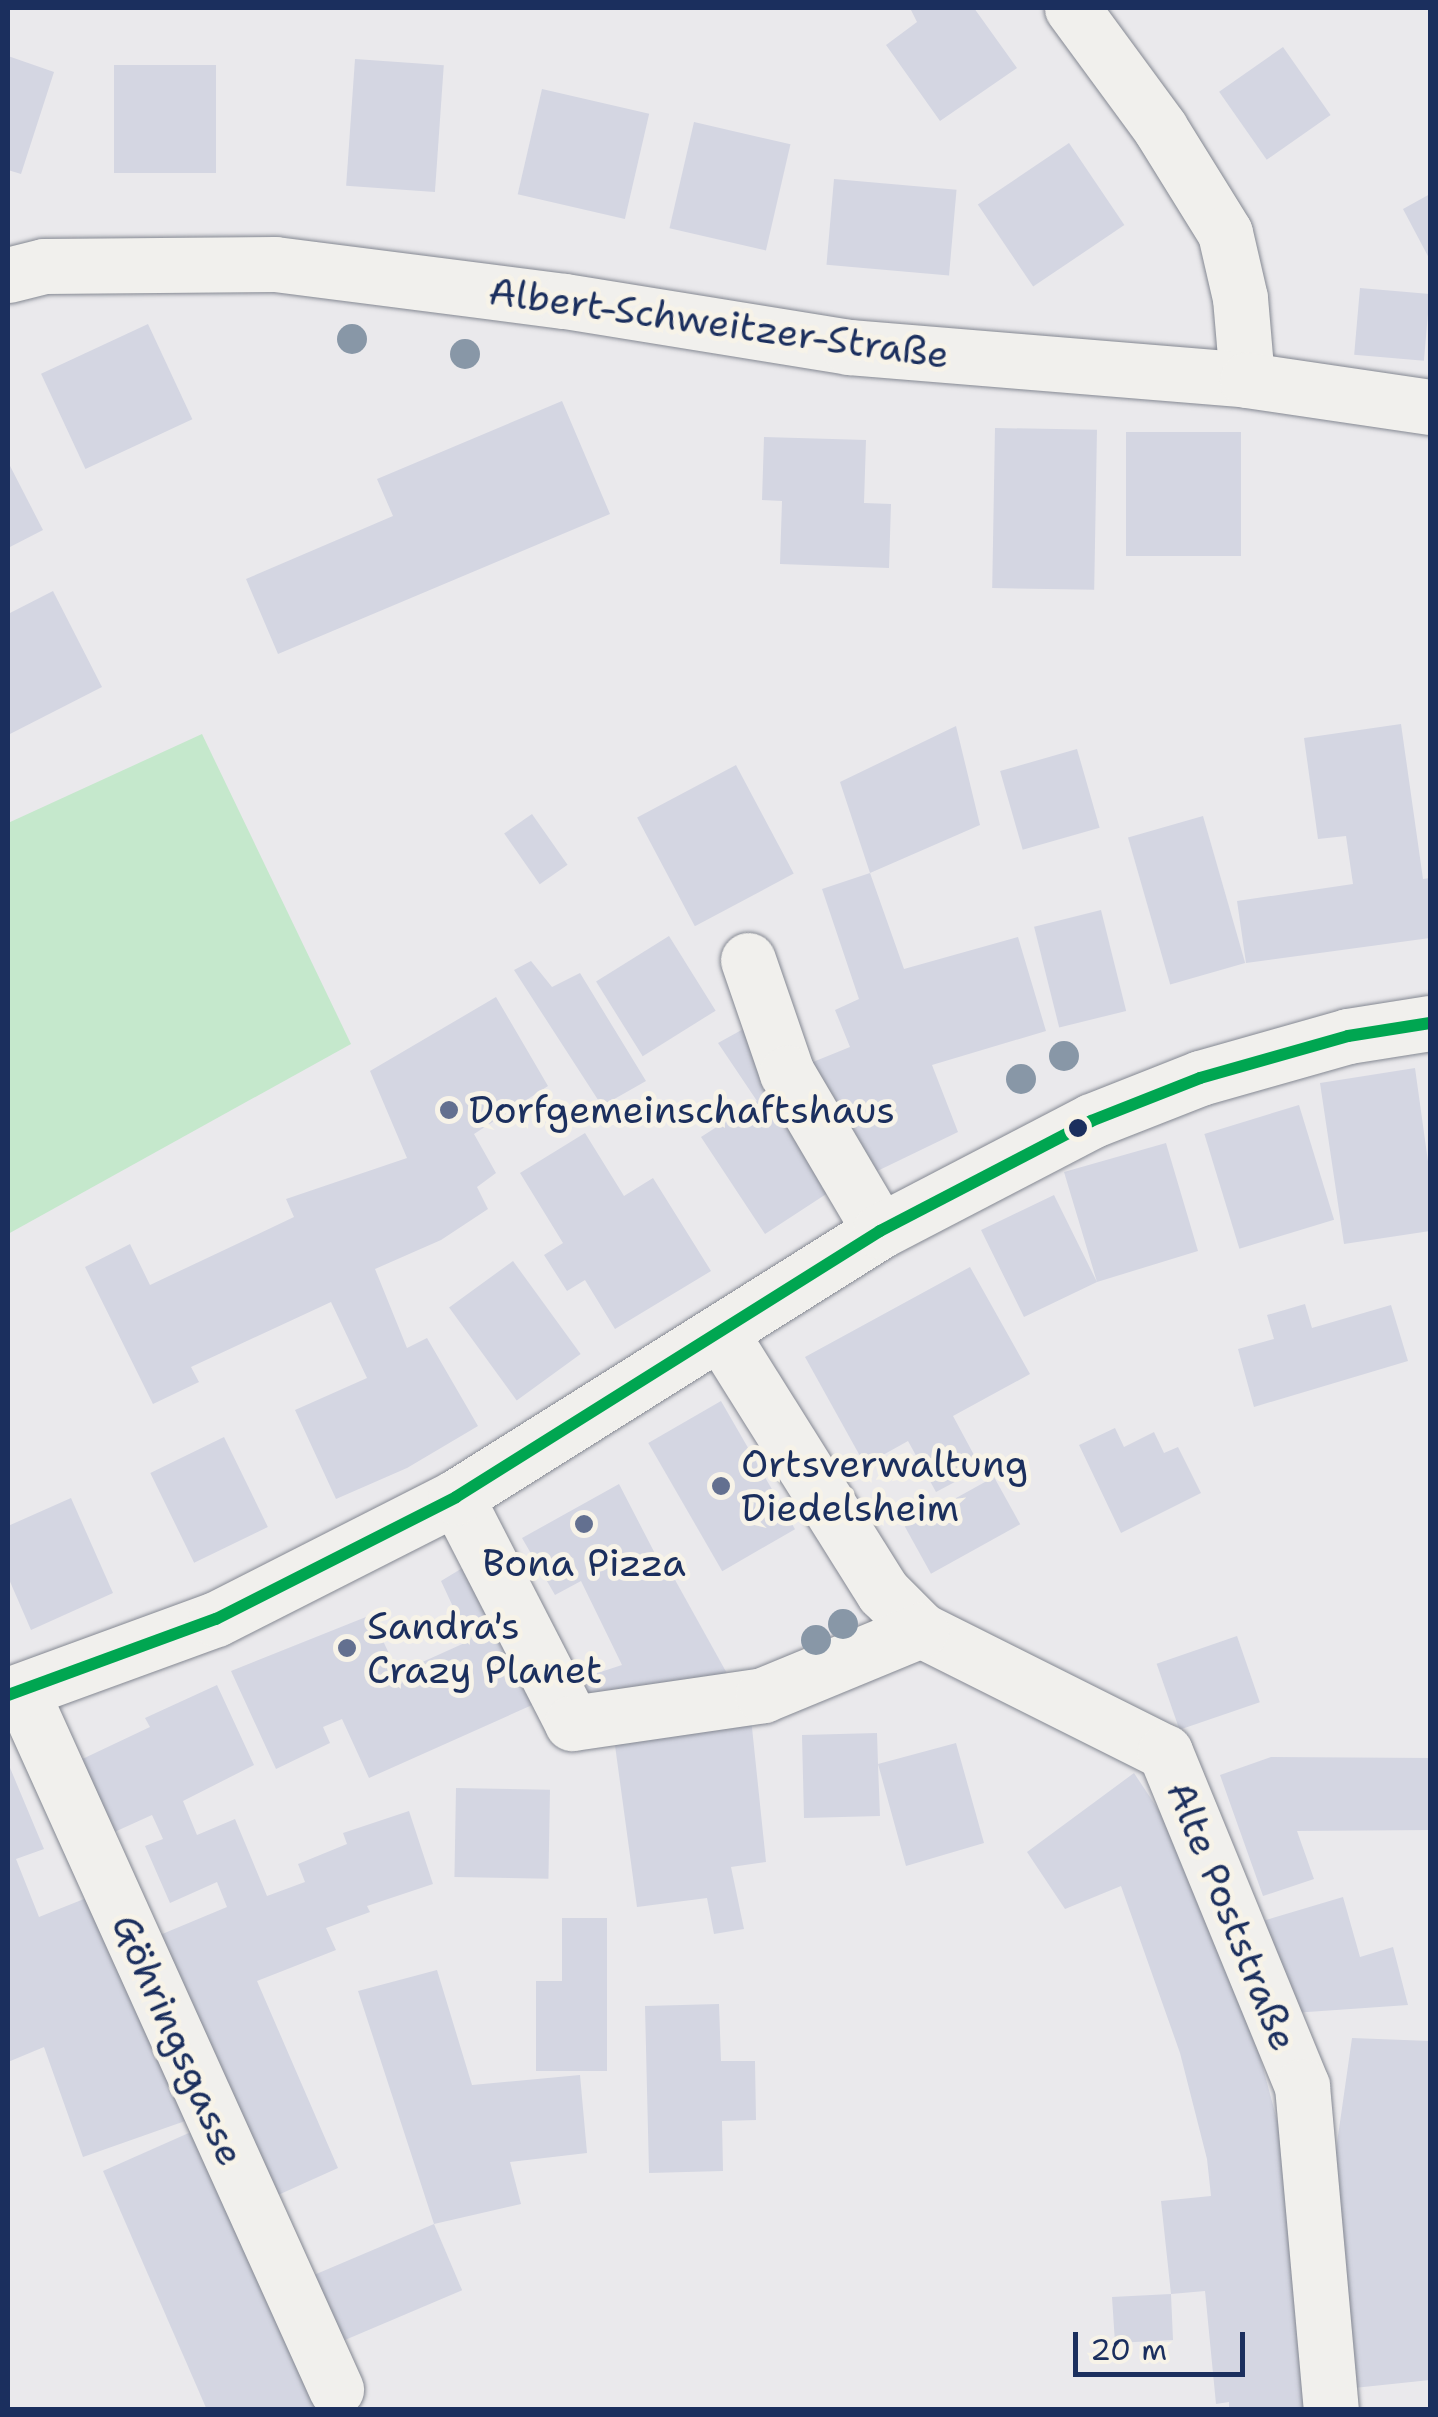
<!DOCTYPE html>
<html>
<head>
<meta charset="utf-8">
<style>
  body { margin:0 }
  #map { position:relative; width:1438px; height:2417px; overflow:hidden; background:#eae9ec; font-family:"Shantell Sans",sans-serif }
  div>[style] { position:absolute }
  .green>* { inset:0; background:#c5e8cc }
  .building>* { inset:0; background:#d4d6e2; transform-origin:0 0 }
  .roads { filter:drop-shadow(0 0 2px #848892) drop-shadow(0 0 2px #848892) }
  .minor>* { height:55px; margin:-27.5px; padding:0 27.5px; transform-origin:27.5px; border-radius:27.5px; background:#f1f0ed }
  .bus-1>* { height:12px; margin:-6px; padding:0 6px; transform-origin:6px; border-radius:6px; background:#00a651 }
  .trees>* { width:30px; height:30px; margin:-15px; border-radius:50%; background:#8897a7 }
  .dots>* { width:28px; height:28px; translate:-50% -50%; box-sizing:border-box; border:5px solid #f7f3e8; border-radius:50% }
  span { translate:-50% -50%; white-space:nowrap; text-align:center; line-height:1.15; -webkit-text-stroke:10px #f7f3e8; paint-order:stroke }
  .street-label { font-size:38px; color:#1b2f5e }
  .poi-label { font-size:38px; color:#1b2f5e }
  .left { translate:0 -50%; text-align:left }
  .frame { position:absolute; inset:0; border:10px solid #1b2f5e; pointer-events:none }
  .scale { position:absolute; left:1073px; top:2332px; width:172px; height:45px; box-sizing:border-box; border:5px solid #1b2f5e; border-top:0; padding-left:12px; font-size:30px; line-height:35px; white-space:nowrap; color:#1b2f5e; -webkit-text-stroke:8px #f7f3e8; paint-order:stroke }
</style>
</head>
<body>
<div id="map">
  <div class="green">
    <i style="clip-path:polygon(202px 734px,351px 1044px,8px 1234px,8px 823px)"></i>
  </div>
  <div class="building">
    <i style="clip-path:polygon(974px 8px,1017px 68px,940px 121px,886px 45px,917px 22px,910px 8px)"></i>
    <i style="left:1283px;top:47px;width:83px;height:78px;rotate:55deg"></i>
    <i style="clip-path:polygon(8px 56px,54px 72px,21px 174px,8px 170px)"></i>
    <i style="left:355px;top:59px;width:89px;height:127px;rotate:4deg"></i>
    <i style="left:114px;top:65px;width:102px;height:108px"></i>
    <i style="left:542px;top:89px;width:110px;height:108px;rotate:13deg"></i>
    <i style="left:694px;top:122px;width:99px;height:109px;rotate:13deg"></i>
    <i style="left:1069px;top:143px;width:99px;height:110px;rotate:56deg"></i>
    <i style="left:834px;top:179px;width:123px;height:86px;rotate:5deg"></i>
    <i style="clip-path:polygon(1430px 194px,1430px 260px,1403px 209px)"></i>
    <i style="left:1360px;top:288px;width:70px;height:67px;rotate:5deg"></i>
    <i style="left:148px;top:324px;width:105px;height:118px;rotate:65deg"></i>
    <i style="clip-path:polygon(562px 401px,610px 514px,278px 654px,246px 579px,393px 516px,377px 479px)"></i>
    <i style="left:995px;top:428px;width:102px;height:160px;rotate:1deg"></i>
    <i style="left:1126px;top:432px;width:115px;height:124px"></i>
    <i style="clip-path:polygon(764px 437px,866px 440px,864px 503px,891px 504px,889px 568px,780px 564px,782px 501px,762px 500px)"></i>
    <i style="clip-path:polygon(8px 462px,43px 530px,8px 548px)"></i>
    <i style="clip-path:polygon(53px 591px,102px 687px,8px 735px,8px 614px)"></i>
    <i style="clip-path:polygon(1401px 724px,1423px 879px,1430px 878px,1430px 938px,1246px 963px,1237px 901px,1353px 884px,1346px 836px,1318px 839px,1304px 738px)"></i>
    <i style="clip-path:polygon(956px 726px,980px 825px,870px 873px,904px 969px,1018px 937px,1046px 1031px,932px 1065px,958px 1132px,867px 1176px,808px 1064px,850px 1047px,835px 1010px,859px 999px,822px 889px,870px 873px,840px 782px)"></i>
    <i style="left:1077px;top:749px;width:82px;height:80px;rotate:74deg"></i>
    <i style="left:736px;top:765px;width:123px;height:112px;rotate:62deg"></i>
    <i style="left:532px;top:814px;width:62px;height:34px;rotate:55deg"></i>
    <i style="left:1203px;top:816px;width:153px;height:78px;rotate:74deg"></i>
    <i style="left:1101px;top:910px;width:104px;height:69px;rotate:76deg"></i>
    <i style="left:669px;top:936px;width:88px;height:86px;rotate:58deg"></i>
    <i style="clip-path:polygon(531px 961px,552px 987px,580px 973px,646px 1081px,602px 1106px,514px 970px)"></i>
    <i style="clip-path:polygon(496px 997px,548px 1086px,474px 1134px,496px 1173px,477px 1187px,488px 1209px,441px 1240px,375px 1269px,407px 1348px,427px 1338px,478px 1426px,407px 1468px,336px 1499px,295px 1410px,367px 1378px,331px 1302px,191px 1367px,199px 1382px,153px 1404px,85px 1267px,130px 1244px,150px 1285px,294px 1217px,286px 1199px,407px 1158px,370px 1071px)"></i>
    <i style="clip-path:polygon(747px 1027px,840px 1185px,765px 1234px,701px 1137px,757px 1101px,718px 1043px)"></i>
    <i style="clip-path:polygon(1415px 1068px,1430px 1176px,1430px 1231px,1344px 1244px,1320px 1083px)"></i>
    <i style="left:1299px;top:1105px;width:120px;height:99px;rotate:73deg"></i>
    <i style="clip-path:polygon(585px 1133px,624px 1196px,653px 1178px,711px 1271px,615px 1329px,585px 1280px,567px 1291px,544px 1255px,563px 1243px,520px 1173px)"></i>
    <i style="clip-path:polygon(1166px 1143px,1198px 1251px,1097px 1282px,1024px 1317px,981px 1230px,1054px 1195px,1097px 1282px,1064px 1172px)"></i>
    <i style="left:513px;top:1261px;width:115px;height:79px;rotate:54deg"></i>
    <i style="clip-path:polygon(970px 1267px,1030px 1374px,953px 1416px,981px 1468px,936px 1492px,908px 1441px,865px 1465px,805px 1357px)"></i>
    <i style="clip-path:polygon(1305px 1304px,1312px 1328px,1391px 1305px,1408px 1361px,1254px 1407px,1238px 1349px,1274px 1339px,1267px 1315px)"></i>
    <i style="left:721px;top:1401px;width:148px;height:84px;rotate:60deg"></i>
    <i style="clip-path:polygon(1115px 1428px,1124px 1447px,1154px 1432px,1164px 1453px,1178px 1447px,1201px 1493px,1121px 1533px,1079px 1445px)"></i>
    <i style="left:224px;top:1437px;width:100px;height:82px;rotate:64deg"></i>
    <i style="left:994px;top:1477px;width:54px;height:102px;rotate:61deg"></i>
    <i style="clip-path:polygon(619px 1484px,664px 1571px,669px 1569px,729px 1677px,593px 1707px,582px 1678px,622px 1665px,581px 1581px,555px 1595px,522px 1538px)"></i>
    <i style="clip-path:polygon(71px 1498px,113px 1593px,31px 1630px,8px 1577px,8px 1526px)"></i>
    <i style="clip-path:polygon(474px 1561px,541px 1701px,369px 1778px,342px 1719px,323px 1727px,330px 1743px,276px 1769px,231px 1671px,371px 1615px,398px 1673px,469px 1641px,441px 1581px)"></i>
    <i style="left:1237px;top:1636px;width:70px;height:85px;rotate:71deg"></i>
    <i style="clip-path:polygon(217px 1685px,254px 1765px,183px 1801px,197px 1835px,235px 1819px,267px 1896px,305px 1882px,298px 1864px,347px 1844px,343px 1833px,409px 1811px,433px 1884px,367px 1906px,370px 1912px,326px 1928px,336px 1950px,257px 1981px,338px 2168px,267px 2200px,155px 1937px,227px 1907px,217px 1882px,170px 1903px,145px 1846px,163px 1839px,152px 1815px,110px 1834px,76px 1762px,150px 1727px,145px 1718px)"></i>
    <i style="clip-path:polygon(751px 1718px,766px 1862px,731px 1867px,744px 1929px,714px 1934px,707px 1898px,637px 1907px,614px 1738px)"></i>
    <i style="clip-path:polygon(877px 1733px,878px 1764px,956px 1743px,984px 1843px,906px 1866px,878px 1764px,880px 1816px,804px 1818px,802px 1735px)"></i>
    <i style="clip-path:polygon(1271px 1757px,1430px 1758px,1430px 1830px,1297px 1831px,1314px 1879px,1263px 1896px,1220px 1775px)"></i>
    <i style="clip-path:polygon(8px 1763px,44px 1849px,16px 1859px,39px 1917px,89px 1897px,188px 2120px,83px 2157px,44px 2047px,8px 2062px)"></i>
    <i style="clip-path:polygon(1134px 1773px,1193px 1862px,1252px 2027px,1285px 2150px,1313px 2410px,1229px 2410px,1229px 2402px,1216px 2404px,1205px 2291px,1171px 2294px,1173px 2340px,1115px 2343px,1112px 2297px,1171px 2294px,1161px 2201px,1211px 2196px,1207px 2159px,1180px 2053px,1121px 1886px,1065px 1909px,1027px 1852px)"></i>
    <i style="left:456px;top:1788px;width:94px;height:89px;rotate:1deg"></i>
    <i style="clip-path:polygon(1343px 1897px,1360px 1957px,1393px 1947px,1408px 2005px,1293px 2013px,1259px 1922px)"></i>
    <i style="clip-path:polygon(562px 1918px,607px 1918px,607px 2071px,536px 2071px,536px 1981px,562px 1981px)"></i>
    <i style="clip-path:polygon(437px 1970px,472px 2085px,580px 2075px,587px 2153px,510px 2162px,521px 2204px,434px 2224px,358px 1991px)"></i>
    <i style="clip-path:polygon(719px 2004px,721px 2061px,755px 2061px,756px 2120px,722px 2121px,723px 2171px,649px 2173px,645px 2006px)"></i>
    <i style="clip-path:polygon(1352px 2038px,1430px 2041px,1430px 2380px,1354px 2388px,1333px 2171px)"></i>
    <i style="clip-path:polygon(200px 2128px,323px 2410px,207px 2410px,103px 2171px)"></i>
    <i style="left:434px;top:2224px;width:72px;height:133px;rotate:67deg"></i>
  </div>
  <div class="roads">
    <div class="minor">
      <i style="left:1072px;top:8px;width:149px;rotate:53.7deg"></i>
      <i style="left:1160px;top:128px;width:123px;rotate:58.2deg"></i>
      <i style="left:1225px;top:233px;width:67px;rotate:77deg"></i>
      <i style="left:1240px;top:298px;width:82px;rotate:85.1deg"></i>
      <i style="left:8px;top:275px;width:37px;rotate:-14deg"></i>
      <i style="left:44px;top:266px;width:231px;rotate:-0.5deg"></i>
      <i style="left:275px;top:264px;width:292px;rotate:7.3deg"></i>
      <i style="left:565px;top:301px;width:288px;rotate:9.2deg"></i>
      <i style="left:849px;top:347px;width:399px;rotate:4.7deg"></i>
      <i style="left:1247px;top:380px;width:185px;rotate:8.4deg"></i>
      <i style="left:748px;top:960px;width:120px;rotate:71deg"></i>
      <i style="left:787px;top:1073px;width:183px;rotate:59.5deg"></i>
      <i style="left:721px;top:1334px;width:305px;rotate:57.9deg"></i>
      <i style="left:883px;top:1592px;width:54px;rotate:45deg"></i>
      <i style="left:921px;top:1630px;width:273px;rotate:26.6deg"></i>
      <i style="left:1165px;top:1752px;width:361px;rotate:67.7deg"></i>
      <i style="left:1302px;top:2086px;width:325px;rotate:84.9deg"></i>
      <i style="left:456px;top:1497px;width:254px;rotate:62.8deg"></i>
      <i style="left:572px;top:1723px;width:193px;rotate:-8.3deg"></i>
      <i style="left:763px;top:1695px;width:171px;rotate:-22.4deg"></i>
      <i style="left:21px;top:1691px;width:766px;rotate:65.71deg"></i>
      <i style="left:8px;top:1695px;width:221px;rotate:-20.1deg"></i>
      <i style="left:216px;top:1619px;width:269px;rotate:-26.9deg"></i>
      <i style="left:456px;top:1497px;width:501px;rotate:-32.1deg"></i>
      <i style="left:880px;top:1231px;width:238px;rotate:-27.5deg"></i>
      <i style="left:1091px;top:1121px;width:117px;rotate:-21.5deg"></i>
      <i style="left:1200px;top:1078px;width:154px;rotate:-15.8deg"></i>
      <i style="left:1348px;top:1036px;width:83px;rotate:-9deg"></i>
    </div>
  </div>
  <div class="bus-1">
    <i style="left:8px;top:1695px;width:221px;rotate:-20.1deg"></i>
    <i style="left:216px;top:1619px;width:269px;rotate:-26.9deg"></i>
    <i style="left:456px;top:1497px;width:501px;rotate:-32.1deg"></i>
    <i style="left:880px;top:1231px;width:238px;rotate:-27.5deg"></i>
    <i style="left:1091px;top:1121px;width:117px;rotate:-21.5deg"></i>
    <i style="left:1200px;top:1078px;width:154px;rotate:-15.8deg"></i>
    <i style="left:1348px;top:1036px;width:83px;rotate:-9deg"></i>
  </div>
  <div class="trees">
    <i style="left:352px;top:339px"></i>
    <i style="left:465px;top:354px"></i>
    <i style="left:1064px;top:1056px"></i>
    <i style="left:1021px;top:1079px"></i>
    <i style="left:843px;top:1624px"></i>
    <i style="left:816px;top:1640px"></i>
  </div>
  <div class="dots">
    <i style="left:449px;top:1110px;background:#637090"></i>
    <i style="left:1078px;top:1128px;background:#1b2f5e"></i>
    <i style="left:721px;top:1486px;background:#637090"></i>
    <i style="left:584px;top:1524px;background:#637090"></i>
    <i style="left:347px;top:1648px;background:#637090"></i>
  </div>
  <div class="street-label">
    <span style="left:719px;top:323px;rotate:8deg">Albert-Schweitzer-Straße</span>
    <span style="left:1232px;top:1916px;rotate:68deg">Alte Poststraße</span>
    <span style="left:178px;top:2040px;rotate:66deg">Göhringsgasse</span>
  </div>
  <div class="poi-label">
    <span class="left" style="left:469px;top:1110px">Dorfgemeinschaftshaus</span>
    <span class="left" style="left:741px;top:1486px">Ortsverwaltung<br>Diedelsheim</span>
    <span style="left:584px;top:1563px">Bona Pizza</span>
    <span class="left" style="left:367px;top:1648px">Sandra's<br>Crazy Planet</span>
  </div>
  <div class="frame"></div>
  <div class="scale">20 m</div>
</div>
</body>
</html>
